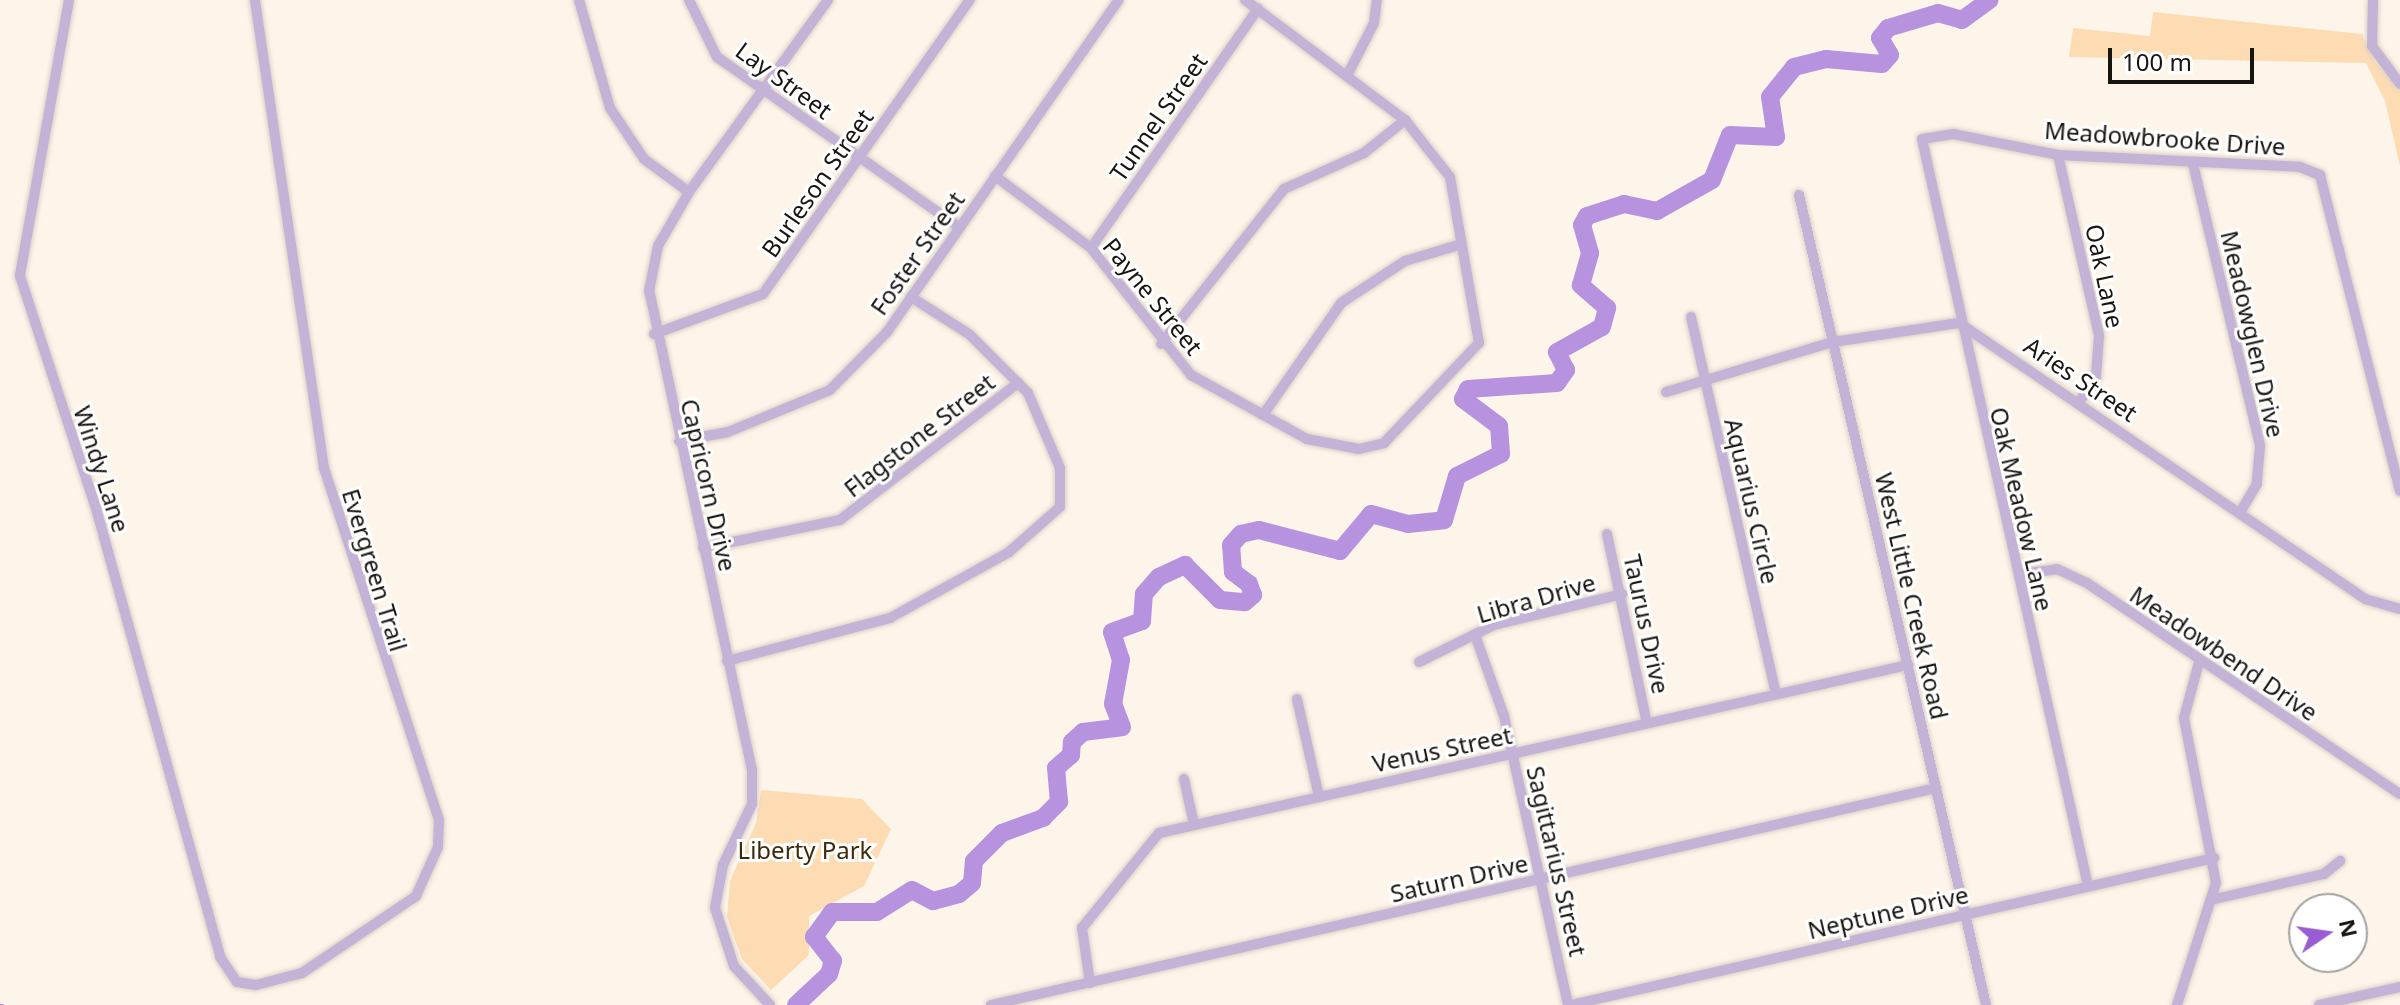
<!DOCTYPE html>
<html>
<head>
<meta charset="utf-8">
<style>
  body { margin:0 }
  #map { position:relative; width:2400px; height:1005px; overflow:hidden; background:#fef5ea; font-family:"Noto Sans",sans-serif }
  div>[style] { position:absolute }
  .green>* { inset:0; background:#fddcb4 }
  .stream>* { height:3px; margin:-1.5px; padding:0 1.5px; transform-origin:1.5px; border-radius:1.5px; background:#b792df }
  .river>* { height:18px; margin:-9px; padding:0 9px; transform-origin:9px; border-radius:9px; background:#b792df }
  .roads { filter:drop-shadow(0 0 2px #d9d1c7) drop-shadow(0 0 2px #d9d1c7) }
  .minor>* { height:10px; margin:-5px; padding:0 5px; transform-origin:5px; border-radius:5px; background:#c3b3d7 }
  span { translate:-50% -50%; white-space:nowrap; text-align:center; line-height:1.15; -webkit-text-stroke:6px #fff; paint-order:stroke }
  .street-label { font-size:24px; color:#181511 }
  .park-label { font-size:24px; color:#402907 }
  .north { position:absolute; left:2288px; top:893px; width:80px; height:80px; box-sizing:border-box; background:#fff; border:2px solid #a3a1a0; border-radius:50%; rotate:77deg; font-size:22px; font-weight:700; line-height:32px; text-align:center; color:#181511 }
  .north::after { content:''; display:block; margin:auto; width:28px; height:36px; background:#9a5cd3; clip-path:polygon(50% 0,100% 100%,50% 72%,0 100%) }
  .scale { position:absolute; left:2108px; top:48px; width:146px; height:36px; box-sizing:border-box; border:4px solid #181511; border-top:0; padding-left:10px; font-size:24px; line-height:28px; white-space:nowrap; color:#181511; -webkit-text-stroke:6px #fff; paint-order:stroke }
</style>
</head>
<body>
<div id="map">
  <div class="green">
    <i style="clip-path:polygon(2153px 12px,2362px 34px,2375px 62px,2400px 88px,2400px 166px,2385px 101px,2366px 63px,2069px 57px,2073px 28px,2150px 36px)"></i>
    <i style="clip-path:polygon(761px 790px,862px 799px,891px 829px,864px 886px,809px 916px,809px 955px,771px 990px,742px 959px,727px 917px,730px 881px,756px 823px)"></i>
  </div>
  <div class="stream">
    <i style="left:0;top:1005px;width:2px"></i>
  </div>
  <div class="river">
    <i style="left:796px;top:1005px;width:45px;rotate:-43.2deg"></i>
    <i style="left:829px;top:974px;width:14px;rotate:-73deg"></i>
    <i style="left:833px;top:961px;width:31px;rotate:-128deg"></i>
    <i style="left:814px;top:937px;width:31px;rotate:-54deg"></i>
    <i style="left:832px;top:912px;width:45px"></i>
    <i style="left:877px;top:912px;width:41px;rotate:-32.2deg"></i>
    <i style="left:912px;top:890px;width:24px;rotate:28deg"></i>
    <i style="left:933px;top:901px;width:27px;rotate:-15deg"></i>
    <i style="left:959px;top:894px;width:17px;rotate:-40deg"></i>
    <i style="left:972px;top:883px;width:22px;rotate:-85deg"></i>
    <i style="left:974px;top:861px;width:40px;rotate:-45deg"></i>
    <i style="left:1002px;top:833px;width:44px;rotate:-20.1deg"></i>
    <i style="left:1043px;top:818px;width:23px;rotate:-45deg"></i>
    <i style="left:1059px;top:802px;width:34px;rotate:-95deg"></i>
    <i style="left:1056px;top:768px;width:20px;rotate:-41deg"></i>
    <i style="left:1071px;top:755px;width:13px;rotate:-86deg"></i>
    <i style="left:1072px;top:742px;width:15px;rotate:-42deg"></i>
    <i style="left:1083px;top:732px;width:39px;rotate:-7deg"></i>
    <i style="left:1122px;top:727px;width:25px;rotate:-111deg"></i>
    <i style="left:1113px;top:704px;width:45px;rotate:-79.7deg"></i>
    <i style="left:1121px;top:660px;width:29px;rotate:-108deg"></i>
    <i style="left:1112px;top:632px;width:32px;rotate:-20deg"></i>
    <i style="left:1142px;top:621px;width:27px;rotate:-86deg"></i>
    <i style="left:1144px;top:594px;width:23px;rotate:-49deg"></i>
    <i style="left:1159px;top:577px;width:29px;rotate:-25deg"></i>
    <i style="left:1185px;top:565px;width:49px;rotate:45deg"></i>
    <i style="left:1220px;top:600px;width:25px;rotate:5deg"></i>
    <i style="left:1245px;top:602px;width:11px;rotate:-41deg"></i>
    <i style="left:1253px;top:595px;width:12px;rotate:-110deg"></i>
    <i style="left:1249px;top:584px;width:20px;rotate:-143deg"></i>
    <i style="left:1233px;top:572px;width:27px;rotate:-94deg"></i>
    <i style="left:1231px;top:545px;width:15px;rotate:-48deg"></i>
    <i style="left:1241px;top:534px;width:18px;rotate:-13deg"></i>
    <i style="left:1259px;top:530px;width:84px;rotate:14.5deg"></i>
    <i style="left:1340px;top:551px;width:48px;rotate:-50deg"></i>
    <i style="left:1371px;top:514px;width:38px;rotate:15deg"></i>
    <i style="left:1408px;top:524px;width:36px;rotate:-6deg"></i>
    <i style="left:1444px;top:520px;width:46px;rotate:-73.5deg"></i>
    <i style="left:1457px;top:476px;width:49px;rotate:-26.6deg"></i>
    <i style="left:1501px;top:454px;width:28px;rotate:-94deg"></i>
    <i style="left:1499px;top:426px;width:45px;rotate:-143.1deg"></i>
    <i style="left:1463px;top:399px;width:11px;rotate:-63deg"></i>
    <i style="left:1468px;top:389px;width:89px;rotate:-3.9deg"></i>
    <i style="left:1557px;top:383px;width:16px;rotate:-55deg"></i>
    <i style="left:1566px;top:370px;width:20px;rotate:-117deg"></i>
    <i style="left:1557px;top:352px;width:51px;rotate:-29.1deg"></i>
    <i style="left:1602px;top:327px;width:20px;rotate:-75deg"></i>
    <i style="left:1607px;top:308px;width:35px;rotate:-139deg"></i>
    <i style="left:1581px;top:285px;width:33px;rotate:-74deg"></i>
    <i style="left:1590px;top:253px;width:29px;rotate:-106deg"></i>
    <i style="left:1582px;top:225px;width:10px;rotate:-61deg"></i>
    <i style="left:1587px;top:216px;width:39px;rotate:-18deg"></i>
    <i style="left:1624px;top:204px;width:34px;rotate:12deg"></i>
    <i style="left:1657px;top:211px;width:63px;rotate:-29.4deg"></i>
    <i style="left:1712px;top:180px;width:48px;rotate:-68.2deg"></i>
    <i style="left:1730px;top:135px;width:46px;rotate:2.5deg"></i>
    <i style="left:1776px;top:137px;width:40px;rotate:-98.5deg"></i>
    <i style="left:1770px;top:97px;width:38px;rotate:-51deg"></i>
    <i style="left:1794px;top:67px;width:33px;rotate:-14deg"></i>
    <i style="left:1826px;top:59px;width:56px;rotate:5.1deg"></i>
    <i style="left:1882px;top:64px;width:12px;rotate:-48deg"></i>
    <i style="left:1890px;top:55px;width:20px;rotate:-120deg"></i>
    <i style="left:1880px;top:38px;width:13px;rotate:-51deg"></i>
    <i style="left:1888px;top:28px;width:52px;rotate:-16.7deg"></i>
    <i style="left:1938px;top:13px;width:25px;rotate:16deg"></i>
    <i style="left:1962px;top:20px;width:34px;rotate:-36deg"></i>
  </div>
  <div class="roads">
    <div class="minor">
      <i style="left:69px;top:0;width:280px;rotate:100.1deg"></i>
      <i style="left:20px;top:276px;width:248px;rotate:71.9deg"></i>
      <i style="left:97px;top:512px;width:462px;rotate:74.5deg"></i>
      <i style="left:220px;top:957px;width:30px;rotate:56deg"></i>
      <i style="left:237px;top:982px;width:19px;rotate:9deg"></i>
      <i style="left:256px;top:985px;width:48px;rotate:-14.6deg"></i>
      <i style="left:302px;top:973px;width:138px;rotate:-34deg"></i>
      <i style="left:416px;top:896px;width:54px;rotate:-65.8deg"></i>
      <i style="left:438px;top:847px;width:27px;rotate:-88deg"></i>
      <i style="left:439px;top:820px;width:370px;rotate:-108.1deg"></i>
      <i style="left:324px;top:468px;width:473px;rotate:-98.4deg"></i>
      <i style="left:579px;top:0;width:112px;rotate:74deg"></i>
      <i style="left:610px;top:108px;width:61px;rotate:56.3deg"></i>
      <i style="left:644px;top:159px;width:56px;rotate:36.3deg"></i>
      <i style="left:689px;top:0;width:64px;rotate:63.8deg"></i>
      <i style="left:717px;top:57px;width:296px;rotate:35.1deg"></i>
      <i style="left:2373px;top:0;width:46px;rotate:91.2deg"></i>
      <i style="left:2372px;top:46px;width:47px;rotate:53.6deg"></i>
      <i style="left:1348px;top:74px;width:57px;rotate:-63deg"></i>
      <i style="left:1374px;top:23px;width:23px;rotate:-83deg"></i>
      <i style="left:2058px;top:155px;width:186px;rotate:77.2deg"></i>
      <i style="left:2099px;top:336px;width:41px;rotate:94.2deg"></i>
      <i style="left:2096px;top:377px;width:29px;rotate:124deg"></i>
      <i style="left:2193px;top:164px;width:290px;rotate:76.6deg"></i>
      <i style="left:2260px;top:446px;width:38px;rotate:95deg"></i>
      <i style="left:2257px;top:484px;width:31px;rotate:121deg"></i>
      <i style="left:995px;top:176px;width:120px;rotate:36.9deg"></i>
      <i style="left:1091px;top:248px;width:162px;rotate:51.8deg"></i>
      <i style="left:1191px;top:375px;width:132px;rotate:28.9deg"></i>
      <i style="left:1307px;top:439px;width:53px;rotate:10.9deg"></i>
      <i style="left:1359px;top:449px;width:26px;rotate:-13deg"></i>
      <i style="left:1384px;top:443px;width:138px;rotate:-46.5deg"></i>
      <i style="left:1479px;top:343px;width:169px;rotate:-99.9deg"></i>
      <i style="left:1450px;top:177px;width:73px;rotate:-128.3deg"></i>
      <i style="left:1405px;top:120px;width:200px;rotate:-143.1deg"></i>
      <i style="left:1799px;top:195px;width:831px;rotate:77deg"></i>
      <i style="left:1091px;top:248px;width:292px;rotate:-55.1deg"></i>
      <i style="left:1691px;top:317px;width:385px;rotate:77.3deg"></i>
      <i style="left:654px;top:334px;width:116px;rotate:-20.2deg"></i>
      <i style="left:763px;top:294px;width:360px;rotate:-54.9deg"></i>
      <i style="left:1161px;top:344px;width:198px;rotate:-51.6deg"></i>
      <i style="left:1284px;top:189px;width:88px;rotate:-24.2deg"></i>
      <i style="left:1364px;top:153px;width:53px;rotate:-38.8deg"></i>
      <i style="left:1666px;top:392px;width:174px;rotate:-16.7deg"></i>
      <i style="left:1833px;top:342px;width:127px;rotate:-8.6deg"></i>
      <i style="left:1959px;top:323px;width:491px;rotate:34.2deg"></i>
      <i style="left:2365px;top:599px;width:36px;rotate:16deg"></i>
      <i style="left:1263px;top:415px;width:136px;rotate:-55.1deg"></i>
      <i style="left:1341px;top:303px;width:77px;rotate:-33.3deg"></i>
      <i style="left:1405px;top:261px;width:59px;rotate:-16.6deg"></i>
      <i style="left:679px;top:441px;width:50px;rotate:-10.4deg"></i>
      <i style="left:728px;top:432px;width:110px;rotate:-22.4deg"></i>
      <i style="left:830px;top:390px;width:81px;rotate:-45.5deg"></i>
      <i style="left:887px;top:332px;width:405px;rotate:-55.1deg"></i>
      <i style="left:1607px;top:534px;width:193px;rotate:78.1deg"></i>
      <i style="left:703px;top:548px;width:140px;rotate:-11.6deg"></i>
      <i style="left:840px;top:520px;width:225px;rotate:-37.6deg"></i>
      <i style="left:2019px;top:574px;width:38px;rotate:-7deg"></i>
      <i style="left:2057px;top:569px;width:33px;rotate:25deg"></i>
      <i style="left:2087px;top:583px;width:377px;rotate:34deg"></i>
      <i style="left:1475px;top:635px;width:86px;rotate:70.3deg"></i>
      <i style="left:1504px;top:716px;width:296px;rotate:77.5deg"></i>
      <i style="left:727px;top:661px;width:169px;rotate:-14.8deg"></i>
      <i style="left:890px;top:618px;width:136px;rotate:-29deg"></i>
      <i style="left:1009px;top:552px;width:68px;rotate:-41.4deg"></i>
      <i style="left:1060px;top:507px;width:39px;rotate:-90deg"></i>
      <i style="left:1060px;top:468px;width:82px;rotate:-113.1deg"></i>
      <i style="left:1028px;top:393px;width:83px;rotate:-135deg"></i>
      <i style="left:969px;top:334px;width:69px;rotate:-147.5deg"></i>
      <i style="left:1419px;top:662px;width:84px;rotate:-26.3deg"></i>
      <i style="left:1494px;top:625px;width:132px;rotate:-13.6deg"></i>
      <i style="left:1297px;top:699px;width:100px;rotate:77.3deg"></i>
      <i style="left:1184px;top:779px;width:46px;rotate:77.5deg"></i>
      <i style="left:2088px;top:886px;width:765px;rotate:-102.53deg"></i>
      <i style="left:1922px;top:139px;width:31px;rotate:-9deg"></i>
      <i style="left:1953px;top:134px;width:107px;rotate:11.3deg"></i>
      <i style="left:2058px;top:155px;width:242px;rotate:2.8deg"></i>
      <i style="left:2300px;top:167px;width:22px;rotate:22deg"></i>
      <i style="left:2320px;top:175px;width:326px;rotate:75.8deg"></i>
      <i style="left:2215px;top:899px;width:112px;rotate:-12.9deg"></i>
      <i style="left:2324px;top:874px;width:21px;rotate:-39deg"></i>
      <i style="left:1090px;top:983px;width:56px;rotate:-98.3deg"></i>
      <i style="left:1082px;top:928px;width:122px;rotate:-51deg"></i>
      <i style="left:1159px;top:833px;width:768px;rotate:-12.64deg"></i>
      <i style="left:770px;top:1005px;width:53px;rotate:-132.7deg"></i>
      <i style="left:734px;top:966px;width:61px;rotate:-108.1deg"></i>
      <i style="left:715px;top:908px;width:44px;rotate:-79.5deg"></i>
      <i style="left:723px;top:865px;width:68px;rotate:-64.6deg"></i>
      <i style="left:752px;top:804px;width:34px;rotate:-90deg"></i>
      <i style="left:752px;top:770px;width:490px;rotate:-102.1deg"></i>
      <i style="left:649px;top:291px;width:46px;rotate:-78.7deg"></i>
      <i style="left:658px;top:246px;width:62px;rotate:-60.1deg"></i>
      <i style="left:689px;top:192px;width:237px;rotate:-54.1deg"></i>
      <i style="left:991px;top:1005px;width:970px;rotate:-12.93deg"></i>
      <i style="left:1571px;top:1005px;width:660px;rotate:-12.88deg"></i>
      <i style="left:2177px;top:1005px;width:128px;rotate:-72.3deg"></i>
      <i style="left:2216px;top:883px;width:168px;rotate:-101deg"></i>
      <i style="left:2184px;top:718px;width:58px;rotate:-75deg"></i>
      <i style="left:2319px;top:1005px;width:83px;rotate:-12.5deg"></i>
    </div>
  </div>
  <div class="street-label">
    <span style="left:784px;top:80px;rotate:36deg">Lay Street</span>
    <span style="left:1158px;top:117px;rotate:-55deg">Tunnel Street</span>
    <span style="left:2165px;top:138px;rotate:4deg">Meadowbrooke Drive</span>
    <span style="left:817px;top:183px;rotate:-55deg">Burleson Street</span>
    <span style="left:917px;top:253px;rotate:-55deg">Foster Street</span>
    <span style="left:2105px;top:276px;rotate:78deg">Oak Lane</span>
    <span style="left:1153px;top:296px;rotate:51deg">Payne Street</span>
    <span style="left:2253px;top:334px;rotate:77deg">Meadowglen Drive</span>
    <span style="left:2081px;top:379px;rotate:34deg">Aries Street</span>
    <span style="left:919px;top:435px;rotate:-38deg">Flagstone Street</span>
    <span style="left:102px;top:469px;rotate:72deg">Windy Lane</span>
    <span style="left:709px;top:485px;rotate:77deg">Capricorn Drive</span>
    <span style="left:1752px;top:501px;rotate:77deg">Aquarius Circle</span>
    <span style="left:2022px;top:509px;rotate:77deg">Oak Meadow Lane</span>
    <span style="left:375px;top:570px;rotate:73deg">Evergreen Trail</span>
    <span style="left:1912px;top:596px;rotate:77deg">West Little Creek Road</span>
    <span style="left:1536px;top:598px;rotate:-16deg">Libra Drive</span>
    <span style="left:1647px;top:624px;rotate:78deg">Taurus Drive</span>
    <span style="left:2224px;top:653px;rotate:34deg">Meadowbend Drive</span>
    <span style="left:1442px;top:749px;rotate:-12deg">Venus Street</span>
    <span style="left:1557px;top:861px;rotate:77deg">Sagittarius Street</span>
    <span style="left:1459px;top:878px;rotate:-13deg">Saturn Drive</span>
    <span style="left:1888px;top:912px;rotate:-13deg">Neptune Drive</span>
  </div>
  <div class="park-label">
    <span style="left:805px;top:850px">Liberty Park</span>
  </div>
  <div class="north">N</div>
  <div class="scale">100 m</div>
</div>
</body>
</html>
